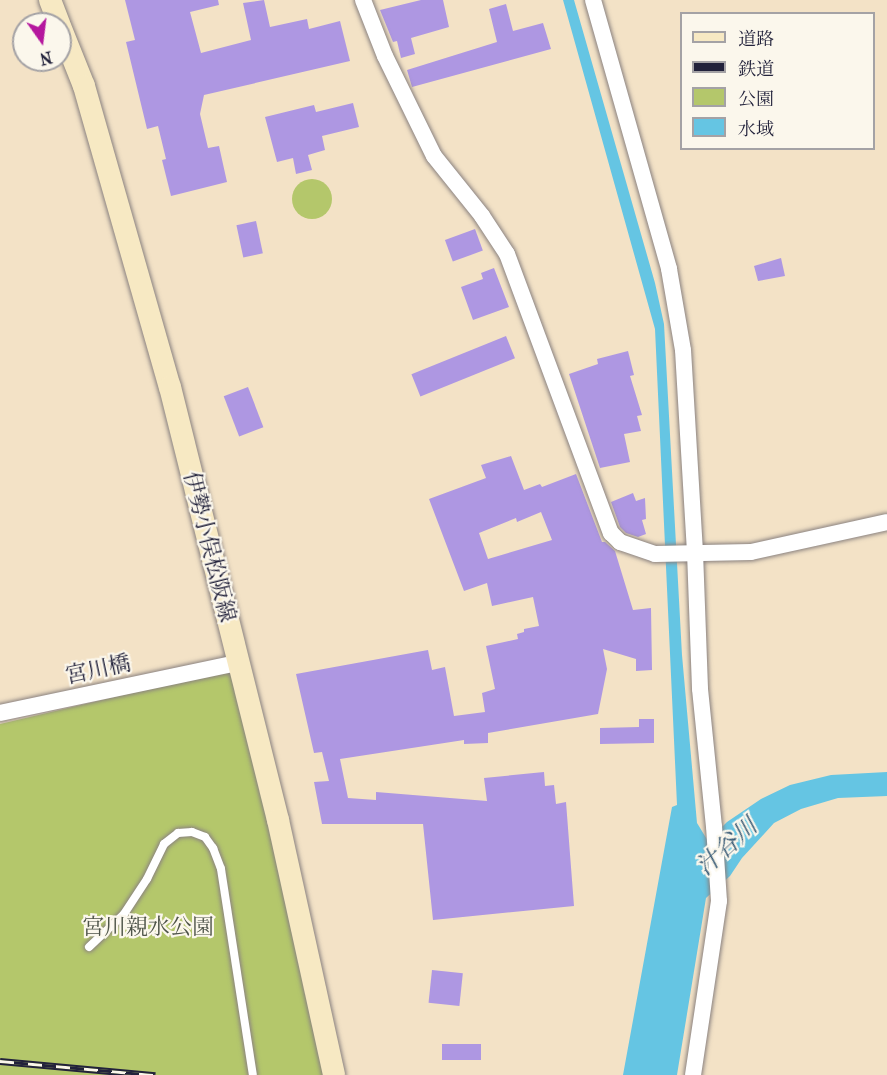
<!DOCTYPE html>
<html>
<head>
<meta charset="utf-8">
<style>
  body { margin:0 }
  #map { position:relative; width:887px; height:1075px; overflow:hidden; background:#f3e2c6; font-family:"IM FELL French Canon","Noto Serif JP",serif }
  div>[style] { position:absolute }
  .green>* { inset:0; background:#b4c76b }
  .round { border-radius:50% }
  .water>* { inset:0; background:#65c5e3 }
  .building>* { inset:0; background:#ae97e2; transform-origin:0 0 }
  .roads { filter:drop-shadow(0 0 2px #8a8280) drop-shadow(0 0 2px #8a8280) }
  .lane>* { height:8px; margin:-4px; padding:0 4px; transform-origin:4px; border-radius:4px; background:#fff }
  .street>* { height:16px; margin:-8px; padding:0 8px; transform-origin:8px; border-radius:8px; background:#fff }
  .secondary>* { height:22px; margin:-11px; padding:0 11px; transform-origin:11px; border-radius:11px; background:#f7e9c3 }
  .rail>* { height:7px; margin-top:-3.5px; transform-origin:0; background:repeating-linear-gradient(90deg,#fbf7ec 0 14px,#22223b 0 28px); box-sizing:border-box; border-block:2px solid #22223b }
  span { translate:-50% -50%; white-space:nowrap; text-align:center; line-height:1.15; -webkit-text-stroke:4.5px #fbf7ec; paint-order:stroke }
  .street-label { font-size:22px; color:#22223b }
  .park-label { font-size:22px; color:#4e5449 }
  .water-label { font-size:24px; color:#395b76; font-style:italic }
  .legend { position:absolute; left:680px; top:12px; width:195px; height:138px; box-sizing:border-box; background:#fbf7ec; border:2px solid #a4a2a5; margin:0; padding:8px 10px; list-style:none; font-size:18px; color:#22223b }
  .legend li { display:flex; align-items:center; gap:12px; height:30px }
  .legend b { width:30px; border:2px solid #a4a2a5 }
  .north { position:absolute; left:12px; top:12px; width:60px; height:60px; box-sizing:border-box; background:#fbf7ec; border:2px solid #a4a2a5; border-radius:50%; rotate:166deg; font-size:16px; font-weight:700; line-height:24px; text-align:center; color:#22223b }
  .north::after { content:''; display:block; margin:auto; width:21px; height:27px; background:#b5179e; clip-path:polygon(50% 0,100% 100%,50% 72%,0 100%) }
</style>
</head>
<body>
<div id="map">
  <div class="green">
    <i class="round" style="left:292px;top:179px;width:40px;height:40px"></i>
    <i style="clip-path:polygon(238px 668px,332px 1075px,0 1075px,0 724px)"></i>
  </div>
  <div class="water">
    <i style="clip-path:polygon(563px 0,574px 0,655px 283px,664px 324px,682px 655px,697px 823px,708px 841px,727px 822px,761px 799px,790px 785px,831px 775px,887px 772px,887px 796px,838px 798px,801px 809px,774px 823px,742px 858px,730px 876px,706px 898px,677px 1075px,623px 1075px,672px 807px,677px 805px,655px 329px)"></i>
  </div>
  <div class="building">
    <i style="clip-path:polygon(125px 0,218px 0,219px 5px,190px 12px,201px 53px,251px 40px,243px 3px,264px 0,270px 27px,307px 19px,309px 29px,340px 21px,350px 61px,204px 95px,200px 114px,208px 148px,219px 146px,227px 182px,171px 196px,162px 160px,166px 159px,158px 126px,147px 129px,126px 42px,135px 40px)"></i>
    <i style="clip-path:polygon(421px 0,443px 0,449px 27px,411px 38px,415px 54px,401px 58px,397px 41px,393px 42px,380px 10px)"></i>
    <i style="clip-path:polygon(506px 4px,513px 31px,543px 23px,551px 49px,412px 87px,407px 70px,497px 42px,489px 9px)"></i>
    <i style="clip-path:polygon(353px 103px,359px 127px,322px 136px,325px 150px,308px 155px,312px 170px,296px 174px,293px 158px,277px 162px,265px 117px,314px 105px,316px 112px)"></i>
    <i style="left:256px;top:221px;width:33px;height:20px;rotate:78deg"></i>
    <i style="left:475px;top:229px;width:23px;height:32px;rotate:70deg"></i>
    <i style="clip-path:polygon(781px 258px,785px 276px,758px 281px,754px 266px)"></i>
    <i style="clip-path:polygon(494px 268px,509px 307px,473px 320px,461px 287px,483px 279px,481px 273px)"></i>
    <i style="left:506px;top:336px;width:24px;height:102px;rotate:68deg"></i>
    <i style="clip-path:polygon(628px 351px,634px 375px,630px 376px,642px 415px,637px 416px,641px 431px,624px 434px,630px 462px,600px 468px,569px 374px,598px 364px,597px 359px)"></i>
    <i style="left:248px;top:387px;width:43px;height:26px;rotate:69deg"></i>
    <i style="clip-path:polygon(evenodd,511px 456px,524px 490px,540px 484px,542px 487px,576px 474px,602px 542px,605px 542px,615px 551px,633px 610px,651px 608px,652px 670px,636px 671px,636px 659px,603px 649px,607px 669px,598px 714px,488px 733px,488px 743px,464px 744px,464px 740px,340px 759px,348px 798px,376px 800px,376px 792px,487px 801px,484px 778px,544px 772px,545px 786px,554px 785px,556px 804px,566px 802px,574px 906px,433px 920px,423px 824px,322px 824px,314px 782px,329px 781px,322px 752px,314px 753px,296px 674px,428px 650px,432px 670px,445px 667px,454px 716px,485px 712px,482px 693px,495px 689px,486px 646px,518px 639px,517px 634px,524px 632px,524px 629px,539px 626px,533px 597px,492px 606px,487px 583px,464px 591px,429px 499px,486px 478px,481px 465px,511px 456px,541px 512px,552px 540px,488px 559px,479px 533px,516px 518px,517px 522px,541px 512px)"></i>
    <i style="clip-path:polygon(633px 493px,636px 501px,645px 498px,646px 519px,642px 520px,646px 534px,638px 537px,626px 533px,620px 527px,611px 502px)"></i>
    <i style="clip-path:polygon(639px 719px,654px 719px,654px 743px,600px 744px,600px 728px,639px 727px)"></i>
    <i style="left:432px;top:970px;width:31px;height:33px;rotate:6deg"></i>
    <i style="left:442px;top:1044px;width:39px;height:16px"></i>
  </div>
  <div class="roads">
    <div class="lane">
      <i style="left:89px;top:947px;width:48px;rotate:-43.3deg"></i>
      <i style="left:124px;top:914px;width:42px;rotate:-56.7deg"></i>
      <i style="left:147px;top:879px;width:39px;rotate:-64deg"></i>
      <i style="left:164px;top:844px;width:18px;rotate:-38deg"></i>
      <i style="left:178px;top:833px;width:14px;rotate:-4deg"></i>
      <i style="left:192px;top:832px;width:14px;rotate:21deg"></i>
      <i style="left:205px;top:837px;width:14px;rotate:54deg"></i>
      <i style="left:213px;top:848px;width:22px;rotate:69deg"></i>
      <i style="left:221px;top:869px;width:208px;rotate:81.2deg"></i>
    </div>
    <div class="street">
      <i style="left:363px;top:0;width:60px;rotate:68.6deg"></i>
      <i style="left:385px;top:56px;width:111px;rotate:63.9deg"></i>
      <i style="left:434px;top:156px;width:77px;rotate:51.3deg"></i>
      <i style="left:482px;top:216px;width:45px;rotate:56.7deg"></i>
      <i style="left:507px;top:254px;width:298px;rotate:69.6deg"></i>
      <i style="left:611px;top:533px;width:13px;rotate:45deg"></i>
      <i style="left:620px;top:542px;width:37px;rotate:19deg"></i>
      <i style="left:655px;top:554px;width:96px;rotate:-1.2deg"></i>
      <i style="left:751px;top:552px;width:139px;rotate:-12.4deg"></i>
      <i style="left:593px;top:0;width:280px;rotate:74.2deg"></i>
      <i style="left:669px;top:269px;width:82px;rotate:80.2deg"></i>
      <i style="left:683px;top:350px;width:202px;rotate:86.6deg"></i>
      <i style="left:695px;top:552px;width:137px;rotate:87.9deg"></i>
      <i style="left:700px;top:689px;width:138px;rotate:84.2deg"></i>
      <i style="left:714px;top:826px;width:75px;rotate:86.2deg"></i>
      <i style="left:719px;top:901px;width:176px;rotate:98.5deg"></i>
      <i style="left:0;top:713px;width:242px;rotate:-11.9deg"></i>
    </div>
    <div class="secondary">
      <i style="left:50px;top:0;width:26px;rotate:69deg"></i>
      <i style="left:60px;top:26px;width:65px;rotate:68.2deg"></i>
      <i style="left:84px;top:86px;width:313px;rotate:74.1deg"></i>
      <i style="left:170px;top:387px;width:446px;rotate:76deg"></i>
      <i style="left:278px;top:820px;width:261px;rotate:77.6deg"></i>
    </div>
  </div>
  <div class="rail">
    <i style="left:0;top:1061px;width:156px;rotate:5.2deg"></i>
  </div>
  <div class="street-label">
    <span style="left:209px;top:547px;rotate:76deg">伊勢小俣松阪線</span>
    <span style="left:98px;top:670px;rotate:-12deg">宮川橋</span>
  </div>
  <div class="park-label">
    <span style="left:148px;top:928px">宮川親水公園</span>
  </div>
  <div class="water-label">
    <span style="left:727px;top:847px;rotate:-42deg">汁谷川</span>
  </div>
  <ul class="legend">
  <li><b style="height:8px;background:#f7e9c3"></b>道路</li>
  <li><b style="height:8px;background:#22223b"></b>鉄道</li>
  <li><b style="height:16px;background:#b4c76b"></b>公園</li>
  <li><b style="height:16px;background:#65c5e3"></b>水域</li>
  </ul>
  <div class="north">N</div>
</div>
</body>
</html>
